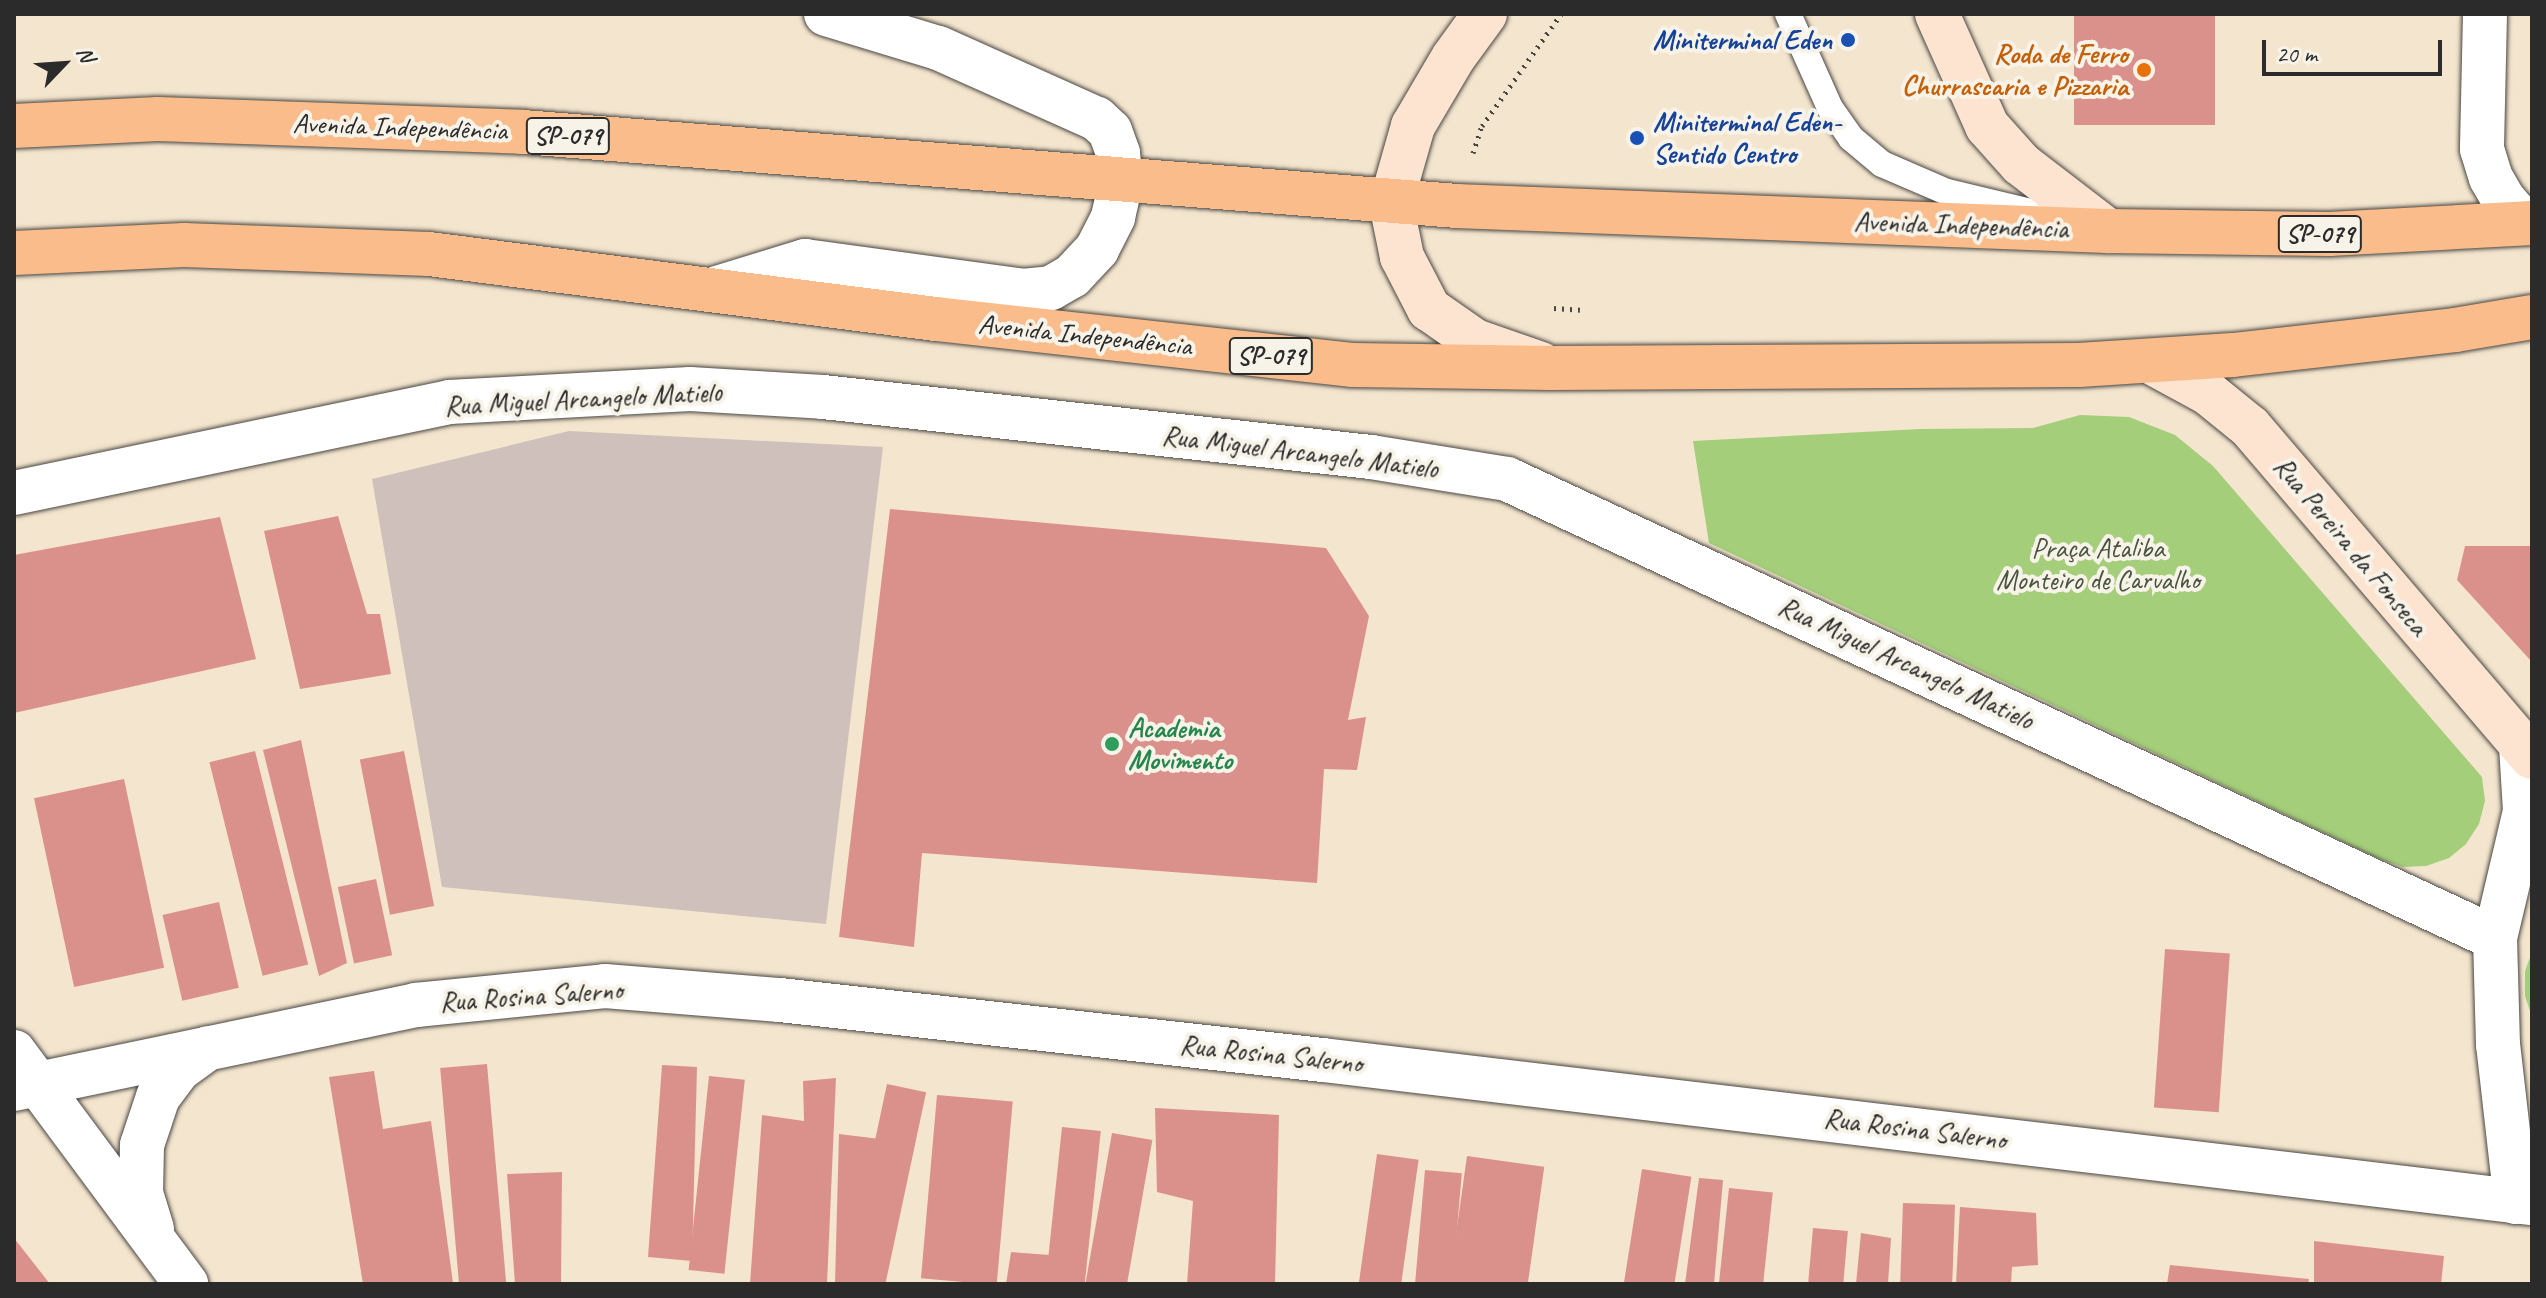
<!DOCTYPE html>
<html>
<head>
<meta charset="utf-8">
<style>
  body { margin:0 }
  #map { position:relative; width:2546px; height:1298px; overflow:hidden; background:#f4e5ce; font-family:Caveat,sans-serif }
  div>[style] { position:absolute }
  .industrial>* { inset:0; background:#cfc0bb }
  .green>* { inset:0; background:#a4ce7a }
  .building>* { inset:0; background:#db918b; transform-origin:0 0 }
  .path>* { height:5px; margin-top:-2.5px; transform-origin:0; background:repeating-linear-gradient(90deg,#494743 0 2px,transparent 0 8px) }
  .roads { filter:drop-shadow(0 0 2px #494743) drop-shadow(0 0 2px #494743) }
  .service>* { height:26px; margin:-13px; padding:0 13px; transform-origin:13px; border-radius:13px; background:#fff }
  .minor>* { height:44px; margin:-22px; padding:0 22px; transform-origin:22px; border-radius:22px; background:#fff }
  .secondary>* { height:44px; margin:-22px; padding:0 22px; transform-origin:22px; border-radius:22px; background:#fde4d0 }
  .primary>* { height:44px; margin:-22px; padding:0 22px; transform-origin:22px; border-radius:22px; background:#f9bc8a }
  .dots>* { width:22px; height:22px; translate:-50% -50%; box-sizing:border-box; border:4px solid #f7f3e8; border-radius:50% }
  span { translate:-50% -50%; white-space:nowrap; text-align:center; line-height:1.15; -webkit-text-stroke:8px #f7f3e8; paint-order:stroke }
  .shield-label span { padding:2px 6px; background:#f7f3e8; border:2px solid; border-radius:6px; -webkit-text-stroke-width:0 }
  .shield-label { font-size:26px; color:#2b2b2b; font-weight:700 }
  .transit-label { font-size:28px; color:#164399; font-weight:700 }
  .right { translate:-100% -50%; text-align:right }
  .left { translate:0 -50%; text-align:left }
  .food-label { font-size:28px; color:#c56008; font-weight:700 }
  .street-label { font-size:28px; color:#2b2b2b }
  .park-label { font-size:28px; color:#49543f }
  .leisure-label { font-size:28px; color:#27864d; font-weight:700 }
  .frame { position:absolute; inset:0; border:16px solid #2b2b2b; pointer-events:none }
  .north { position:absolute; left:24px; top:24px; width:80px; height:80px; -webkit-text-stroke:6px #f7f3e8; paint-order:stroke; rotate:65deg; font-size:22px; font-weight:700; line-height:32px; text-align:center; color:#2b2b2b }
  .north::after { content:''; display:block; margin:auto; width:28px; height:36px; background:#2b2b2b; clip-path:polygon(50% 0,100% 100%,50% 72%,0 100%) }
  .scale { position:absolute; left:2262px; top:40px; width:180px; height:36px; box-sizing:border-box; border:4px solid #2b2b2b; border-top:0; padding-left:10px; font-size:24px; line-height:28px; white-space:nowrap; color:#2b2b2b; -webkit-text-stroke:6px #f7f3e8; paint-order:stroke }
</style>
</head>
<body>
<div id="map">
  <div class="industrial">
    <i style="clip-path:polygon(569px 431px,883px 447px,826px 924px,442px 887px,372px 479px)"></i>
  </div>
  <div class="green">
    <i style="clip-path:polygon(2080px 415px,2129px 417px,2175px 435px,2213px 466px,2482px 777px,2485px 801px,2479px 824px,2466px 844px,2449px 858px,2426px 866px,2403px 867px,2380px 859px,1709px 543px,1693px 441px,1920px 429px,2033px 428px)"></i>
    <i style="clip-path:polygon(2532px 952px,2532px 1017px,2525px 996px,2525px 971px)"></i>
  </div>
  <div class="building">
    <i style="left:2074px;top:14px;width:141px;height:111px"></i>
    <i style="clip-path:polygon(890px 509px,1326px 548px,1369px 616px,1348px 720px,1366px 717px,1357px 770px,1324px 769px,1317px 883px,922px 853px,914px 947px,839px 937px)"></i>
    <i style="clip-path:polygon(338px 516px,367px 614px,380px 614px,391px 674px,300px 689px,264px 531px)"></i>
    <i style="clip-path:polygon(220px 517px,256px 659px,14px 713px,14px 555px)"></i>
    <i style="clip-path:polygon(2465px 546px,2532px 546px,2532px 662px,2457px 580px)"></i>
    <i style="clip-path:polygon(301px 740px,347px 963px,319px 976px,263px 750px)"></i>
    <i style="left:255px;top:751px;width:220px;height:47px;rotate:76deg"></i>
    <i style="left:404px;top:751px;width:158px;height:45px;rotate:79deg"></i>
    <i style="left:124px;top:779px;width:193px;height:92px;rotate:78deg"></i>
    <i style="left:376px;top:879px;width:78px;height:39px;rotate:78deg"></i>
    <i style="left:219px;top:902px;width:88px;height:58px;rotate:77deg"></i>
    <i style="left:2165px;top:949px;width:65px;height:159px;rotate:4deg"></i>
    <i style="left:487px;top:1064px;width:221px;height:47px;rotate:85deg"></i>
    <i style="clip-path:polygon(662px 1065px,697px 1067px,692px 1261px,648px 1257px)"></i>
    <i style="clip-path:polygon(374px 1071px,383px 1129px,431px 1121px,453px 1283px,363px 1284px,329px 1077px)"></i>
    <i style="left:709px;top:1076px;width:36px;height:195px;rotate:6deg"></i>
    <i style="clip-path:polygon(836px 1078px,827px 1284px,750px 1284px,762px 1115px,804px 1121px,803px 1081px)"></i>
    <i style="left:887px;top:1084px;width:40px;height:201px;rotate:12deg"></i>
    <i style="left:937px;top:1095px;width:76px;height:184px;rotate:5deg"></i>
    <i style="clip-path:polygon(1155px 1108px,1279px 1115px,1275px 1284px,1187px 1284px,1193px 1201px,1157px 1192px)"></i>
    <i style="left:1062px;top:1127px;width:39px;height:157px;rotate:6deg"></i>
    <i style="left:1112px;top:1133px;width:41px;height:151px;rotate:10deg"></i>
    <i style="clip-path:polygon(839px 1134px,880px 1139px,867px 1284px,835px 1284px)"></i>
    <i style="left:1377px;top:1154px;width:42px;height:131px;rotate:8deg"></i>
    <i style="left:1467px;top:1156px;width:78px;height:129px;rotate:8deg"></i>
    <i style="left:1642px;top:1169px;width:50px;height:115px;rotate:9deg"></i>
    <i style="left:1425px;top:1170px;width:37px;height:114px;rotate:5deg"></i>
    <i style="clip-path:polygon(562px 1172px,561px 1284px,515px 1284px,507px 1174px)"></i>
    <i style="clip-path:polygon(1699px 1178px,1723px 1180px,1714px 1284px,1685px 1284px)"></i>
    <i style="left:1729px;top:1188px;width:44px;height:96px;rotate:6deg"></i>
    <i style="left:1903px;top:1203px;width:52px;height:81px;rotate:2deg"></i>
    <i style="clip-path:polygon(1960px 1207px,2036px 1213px,2038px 1265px,2012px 1267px,2011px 1284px,1956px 1284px)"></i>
    <i style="left:1813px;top:1228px;width:35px;height:56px;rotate:5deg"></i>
    <i style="clip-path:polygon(1861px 1233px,1891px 1238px,1888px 1284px,1856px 1284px)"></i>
    <i style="clip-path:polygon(14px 1238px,50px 1284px,14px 1284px)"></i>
    <i style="clip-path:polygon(2314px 1241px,2444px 1256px,2441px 1284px,2314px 1284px)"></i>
    <i style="clip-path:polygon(1011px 1252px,1050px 1255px,1048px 1284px,1006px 1284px)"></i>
    <i style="clip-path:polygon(2170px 1265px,2309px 1279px,2308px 1284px,2167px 1284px)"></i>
  </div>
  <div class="path">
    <i style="left:1473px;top:153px;width:28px;rotate:-72deg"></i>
    <i style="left:1482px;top:126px;width:137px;rotate:-54.8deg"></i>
    <i style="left:1554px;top:308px;width:26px;rotate:4deg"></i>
  </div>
  <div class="roads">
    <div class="service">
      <i style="left:1788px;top:14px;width:103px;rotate:65.9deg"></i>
      <i style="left:1830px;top:108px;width:37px;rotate:55deg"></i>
      <i style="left:1851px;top:138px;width:40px;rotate:40deg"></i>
      <i style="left:1882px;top:164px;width:71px;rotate:23.3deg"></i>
      <i style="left:1947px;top:192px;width:90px;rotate:13.4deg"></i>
    </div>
    <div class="minor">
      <i style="left:2485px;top:14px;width:135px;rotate:91.3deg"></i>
      <i style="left:2482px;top:149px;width:30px;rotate:73deg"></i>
      <i style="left:2491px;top:178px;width:24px;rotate:60deg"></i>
      <i style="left:2503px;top:199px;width:21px;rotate:49deg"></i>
      <i style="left:2517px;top:215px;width:16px;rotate:18deg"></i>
      <i style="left:717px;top:288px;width:92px;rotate:-17.1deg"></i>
      <i style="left:805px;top:261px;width:220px;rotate:7.8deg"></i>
      <i style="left:1023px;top:291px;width:28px;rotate:-6deg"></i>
      <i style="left:1051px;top:288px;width:24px;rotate:-30deg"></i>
      <i style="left:1072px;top:276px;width:37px;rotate:-47deg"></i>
      <i style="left:1097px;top:249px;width:36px;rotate:-63deg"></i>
      <i style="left:1113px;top:217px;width:36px;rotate:-77deg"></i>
      <i style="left:1121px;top:182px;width:29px;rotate:-96deg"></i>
      <i style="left:1118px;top:153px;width:23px;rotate:-110deg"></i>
      <i style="left:1110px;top:131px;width:18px;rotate:-137deg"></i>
      <i style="left:1097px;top:119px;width:174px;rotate:-155.9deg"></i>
      <i style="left:938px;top:48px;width:117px;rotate:-163.1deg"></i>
      <i style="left:14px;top:493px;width:444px;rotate:-11.8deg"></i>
      <i style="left:449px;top:402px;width:241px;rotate:-3.1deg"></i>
      <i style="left:690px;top:389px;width:133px;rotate:3.4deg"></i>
      <i style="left:823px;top:397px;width:551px;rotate:6.25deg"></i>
      <i style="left:1371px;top:457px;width:138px;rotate:9.2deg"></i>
      <i style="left:1507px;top:479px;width:1089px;rotate:24.92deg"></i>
      <i style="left:14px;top:1052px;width:289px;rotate:53.4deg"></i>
      <i style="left:14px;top:1089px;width:411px;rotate:-11.8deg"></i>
      <i style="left:416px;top:1005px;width:190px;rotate:-5.7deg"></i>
      <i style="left:605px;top:986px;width:176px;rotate:4.6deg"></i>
      <i style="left:780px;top:1000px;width:546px;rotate:6.31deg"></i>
      <i style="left:1323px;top:1060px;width:1217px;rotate:6.75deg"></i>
      <i style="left:2516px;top:1202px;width:158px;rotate:-96.5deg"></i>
      <i style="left:2498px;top:1045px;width:107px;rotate:-91.6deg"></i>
      <i style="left:2495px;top:938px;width:130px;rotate:-76.7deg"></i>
      <i style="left:2525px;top:811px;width:66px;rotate:-93.5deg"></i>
      <i style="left:152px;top:1229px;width:38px;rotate:-107deg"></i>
      <i style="left:141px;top:1193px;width:48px;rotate:-88.8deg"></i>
      <i style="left:142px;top:1145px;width:51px;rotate:-71.6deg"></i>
      <i style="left:158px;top:1097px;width:34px;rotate:-53deg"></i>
      <i style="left:178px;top:1070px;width:37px;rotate:-36deg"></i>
    </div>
    <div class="secondary">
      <i style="left:1485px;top:14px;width:54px;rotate:126deg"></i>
      <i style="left:1453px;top:58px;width:79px;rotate:120.5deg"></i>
      <i style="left:1413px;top:126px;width:80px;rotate:105.9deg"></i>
      <i style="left:1391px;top:203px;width:55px;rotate:78.5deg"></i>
      <i style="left:1402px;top:257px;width:59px;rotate:62.6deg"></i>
      <i style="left:1429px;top:309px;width:56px;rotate:34.8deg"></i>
      <i style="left:1475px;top:341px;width:70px;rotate:19.2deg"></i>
      <i style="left:1937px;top:14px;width:123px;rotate:65.9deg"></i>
      <i style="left:1987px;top:126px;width:51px;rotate:48.2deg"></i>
      <i style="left:2021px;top:164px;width:110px;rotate:37.6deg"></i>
      <i style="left:2149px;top:361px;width:67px;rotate:28.5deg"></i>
      <i style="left:2208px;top:393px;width:54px;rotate:39deg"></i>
      <i style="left:2250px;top:427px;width:434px;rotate:49.5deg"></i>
    </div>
    <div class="primary">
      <i style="left:14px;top:126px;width:144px;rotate:-2.8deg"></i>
      <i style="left:158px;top:119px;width:365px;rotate:2deg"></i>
      <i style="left:523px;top:132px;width:936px;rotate:4.53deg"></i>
      <i style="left:1456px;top:206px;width:652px;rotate:2.2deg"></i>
      <i style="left:2108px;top:231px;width:221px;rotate:0.8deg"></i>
      <i style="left:2329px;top:234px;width:203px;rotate:-3.1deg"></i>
      <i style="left:14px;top:253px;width:170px;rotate:-2.7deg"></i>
      <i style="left:184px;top:245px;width:245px;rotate:2.1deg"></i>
      <i style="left:429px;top:254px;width:511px;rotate:7.31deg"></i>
      <i style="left:936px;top:319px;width:420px;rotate:6.3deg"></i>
      <i style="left:1353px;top:365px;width:197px;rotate:0.9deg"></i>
      <i style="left:1550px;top:368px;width:529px;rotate:-0.32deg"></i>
      <i style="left:2079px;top:365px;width:154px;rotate:-3.7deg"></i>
      <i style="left:2233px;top:355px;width:223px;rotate:-6.4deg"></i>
      <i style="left:2455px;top:330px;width:78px;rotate:-9.6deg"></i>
    </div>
  </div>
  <div class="dots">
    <i style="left:1848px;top:40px;background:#1a4fb4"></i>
    <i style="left:2144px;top:70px;background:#e8710a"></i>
    <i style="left:1637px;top:138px;background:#1a4fb4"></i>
    <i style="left:1112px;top:744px;background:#2e9e5b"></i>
  </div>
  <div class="shield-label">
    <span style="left:568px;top:136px">SP-079</span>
    <span style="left:2320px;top:234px">SP-079</span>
    <span style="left:1271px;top:356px">SP-079</span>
  </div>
  <div class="transit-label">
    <span class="right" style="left:1832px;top:40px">Miniterminal Eden</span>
    <span class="left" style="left:1653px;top:138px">Miniterminal Eden-<br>Sentido Centro</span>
  </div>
  <div class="food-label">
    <span class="right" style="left:2128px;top:70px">Roda de Ferro<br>Churrascaria e Pizzaria</span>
  </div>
  <div class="street-label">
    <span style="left:400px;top:127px;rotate:2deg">Avenida Independência</span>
    <span style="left:1961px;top:225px;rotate:2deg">Avenida Independência</span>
    <span style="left:1085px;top:335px;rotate:6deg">Avenida Independência</span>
    <span style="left:583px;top:399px;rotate:-3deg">Rua Miguel Arcangelo Matielo</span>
    <span style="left:1300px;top:452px;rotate:7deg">Rua Miguel Arcangelo Matielo</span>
    <span style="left:2351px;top:546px;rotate:50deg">Rua Pereira da Fonseca</span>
    <span style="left:1906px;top:663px;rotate:25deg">Rua Miguel Arcangelo Matielo</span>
    <span style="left:531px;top:996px;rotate:-4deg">Rua Rosina Salerno</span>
    <span style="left:1271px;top:1054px;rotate:6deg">Rua Rosina Salerno</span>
    <span style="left:1915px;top:1129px;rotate:7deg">Rua Rosina Salerno</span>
  </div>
  <div class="park-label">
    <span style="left:2098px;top:564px">Praça Ataliba<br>Monteiro de Carvalho</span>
  </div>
  <div class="leisure-label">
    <span class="left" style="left:1128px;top:744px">Academia<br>Movimento</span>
  </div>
  <div class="frame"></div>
  <div class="north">N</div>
  <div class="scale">20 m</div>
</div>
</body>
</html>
